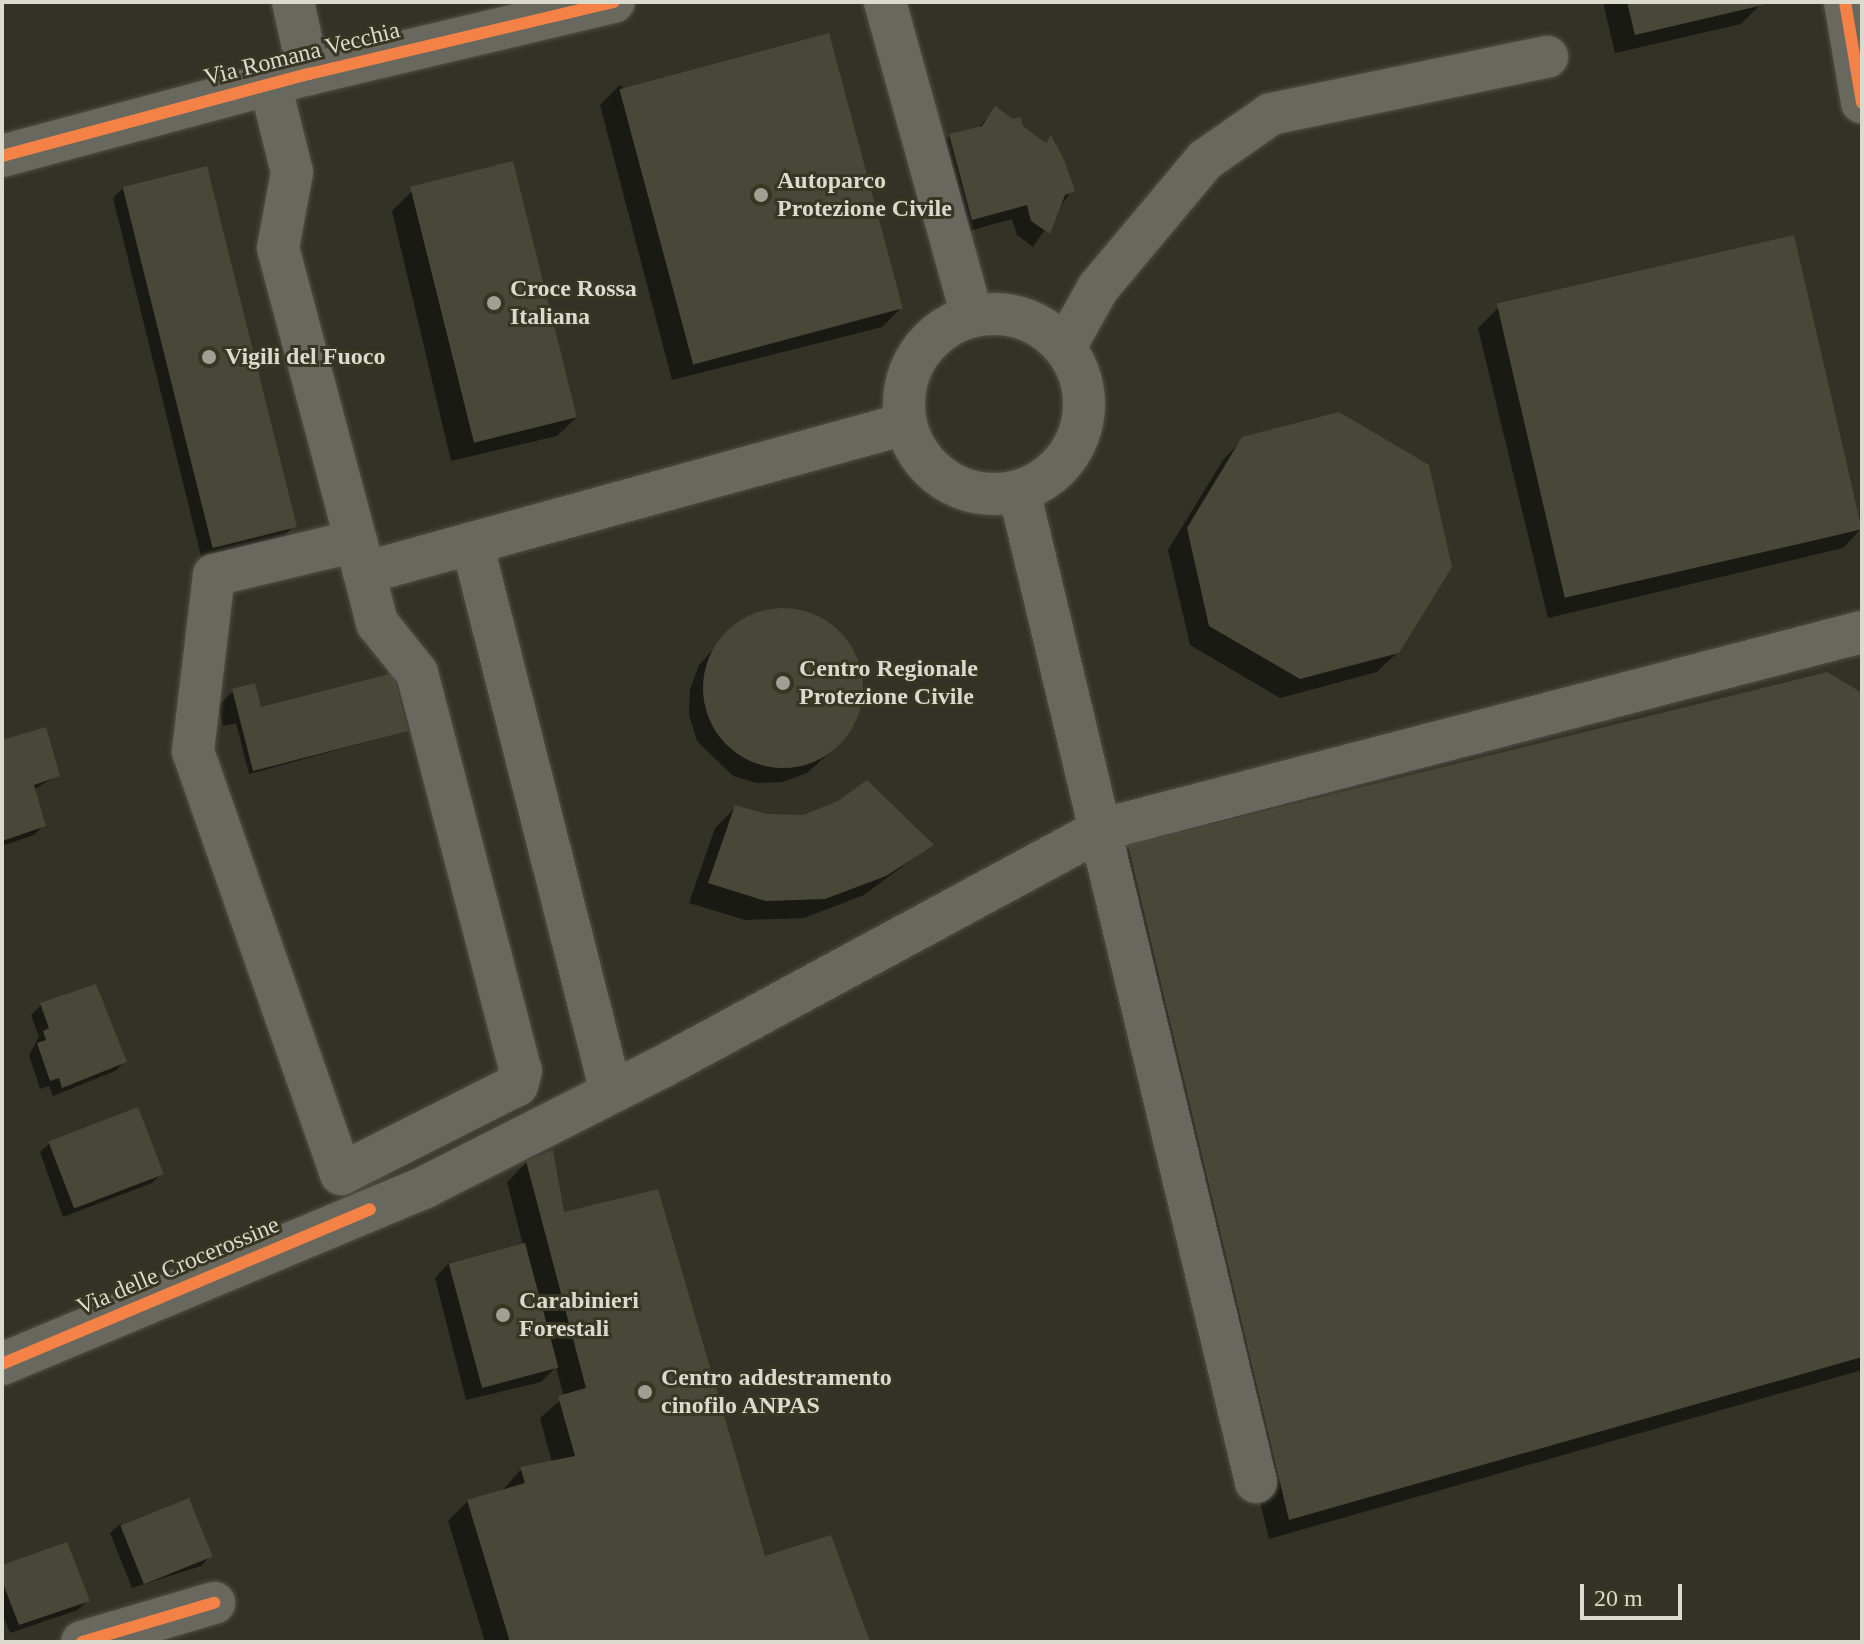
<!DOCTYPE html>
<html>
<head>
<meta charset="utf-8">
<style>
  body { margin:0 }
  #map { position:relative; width:1864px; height:1644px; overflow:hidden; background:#323227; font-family:Georgia,serif }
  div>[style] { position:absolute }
  .shadow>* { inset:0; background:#0007 }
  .building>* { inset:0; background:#494838; transform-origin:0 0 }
  .round { border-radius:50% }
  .roads { filter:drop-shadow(0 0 2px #4f4f46) drop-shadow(0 0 2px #4f4f46) }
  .minor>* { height:42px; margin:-21px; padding:0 21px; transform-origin:21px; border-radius:21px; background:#68685e }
  .minor>.ring { margin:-21px; padding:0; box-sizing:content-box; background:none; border:42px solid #68685e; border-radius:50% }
  .cycleway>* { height:12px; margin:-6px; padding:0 6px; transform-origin:6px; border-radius:6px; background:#f48246 }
  .dots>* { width:22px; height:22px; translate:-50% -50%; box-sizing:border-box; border:4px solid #373622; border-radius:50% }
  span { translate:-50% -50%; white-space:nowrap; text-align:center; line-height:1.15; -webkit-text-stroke:6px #373622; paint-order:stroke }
  .street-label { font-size:24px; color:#dadace }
  .poi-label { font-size:24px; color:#dadace; font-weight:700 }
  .left { translate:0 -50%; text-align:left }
  .frame { position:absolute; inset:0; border:4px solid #dadace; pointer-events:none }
  .scale { position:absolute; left:1580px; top:1584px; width:102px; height:36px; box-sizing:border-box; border:4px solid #dadace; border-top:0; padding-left:10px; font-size:24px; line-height:28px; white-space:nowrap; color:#dadace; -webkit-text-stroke:6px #373622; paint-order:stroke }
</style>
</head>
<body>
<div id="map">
  <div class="shadow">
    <i style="clip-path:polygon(1603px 2px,1760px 2px,1761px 4px,1741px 24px,1615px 53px)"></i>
    <i style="clip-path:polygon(620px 85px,902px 307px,882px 327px,672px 380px,600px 105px)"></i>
    <i style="clip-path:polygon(995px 109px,1021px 127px,1072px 190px,1033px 247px,1017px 235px,1012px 219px,958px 234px,935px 150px,950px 135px,977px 129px)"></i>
    <i style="clip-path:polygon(123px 188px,293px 527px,284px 536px,201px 556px,113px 198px)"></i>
    <i style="clip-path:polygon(412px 191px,577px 417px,557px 436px,451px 461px,392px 211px)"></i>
    <i style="clip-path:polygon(1792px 238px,1862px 528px,1843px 548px,1548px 618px,1478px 328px,1498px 308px)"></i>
    <i style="clip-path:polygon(1243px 439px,1398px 652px,1377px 672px,1280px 698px,1190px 645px,1168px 550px,1223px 460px)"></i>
    <i style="clip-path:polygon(781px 610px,807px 614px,831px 626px,849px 645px,862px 693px,856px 719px,826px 756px,807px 773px,783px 782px,757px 783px,733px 776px,697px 741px,689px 715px,690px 689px,699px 665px,732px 628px,755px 615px)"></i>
    <i style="clip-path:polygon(233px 691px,255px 710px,406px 731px,249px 774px,236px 723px,223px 726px,218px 706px)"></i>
    <i style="clip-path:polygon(1862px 695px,1862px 1370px,1269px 1539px,1109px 867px,1129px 847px)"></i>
    <i style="clip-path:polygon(2px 742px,58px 775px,33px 790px,44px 825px,34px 835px,2px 846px)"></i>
    <i style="clip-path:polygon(735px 808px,766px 816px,931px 845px,864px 895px,804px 918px,745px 920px,689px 903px,715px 828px)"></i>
    <i style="clip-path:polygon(41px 1005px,125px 1062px,115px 1071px,53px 1096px,49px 1086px,40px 1089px,29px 1055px,39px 1037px,31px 1015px)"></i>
    <i style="clip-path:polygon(50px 1143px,162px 1173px,152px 1183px,63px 1217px,40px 1152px)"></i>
    <i style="clip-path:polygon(527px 1162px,563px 1214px,764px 1558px,868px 1642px,485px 1642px,448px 1521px,468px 1501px,502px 1491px,521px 1469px,552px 1463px,540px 1418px,564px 1397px,556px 1367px,541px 1382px,466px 1400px,435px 1278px,449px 1263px,523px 1245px,507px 1182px)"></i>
    <i style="clip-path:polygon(120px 1524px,210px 1556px,201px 1566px,132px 1588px,110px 1533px)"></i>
    <i style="clip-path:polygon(2px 1567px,88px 1600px,78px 1610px,10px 1633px,2px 1614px)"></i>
  </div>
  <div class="building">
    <i style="clip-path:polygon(1627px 2px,1763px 2px,1763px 5px,1635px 35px)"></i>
    <i style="left:829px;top:33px;width:285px;height:217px;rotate:75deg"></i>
    <i style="clip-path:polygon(995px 106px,1013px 119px,1020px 117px,1023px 126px,1046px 143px,1051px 135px,1065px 162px,1075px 191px,1065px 195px,1050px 234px,1031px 221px,1027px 205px,972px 220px,949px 134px,982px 126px)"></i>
    <i style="left:513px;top:161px;width:264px;height:106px;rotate:76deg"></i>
    <i style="left:207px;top:166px;width:372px;height:87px;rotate:76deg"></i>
    <i style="left:1794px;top:235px;width:302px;height:305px;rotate:77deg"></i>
    <i style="clip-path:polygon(1339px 412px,1429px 465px,1452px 567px,1399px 653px,1300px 679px,1209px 626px,1187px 528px,1242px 437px)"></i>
    <i class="round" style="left:703px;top:608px;width:160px;height:160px"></i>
    <i style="clip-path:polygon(1827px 672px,1862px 693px,1862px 1357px,1289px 1520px,1128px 845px)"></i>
    <i style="clip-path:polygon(393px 673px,408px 731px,253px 771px,232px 689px,255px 683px,261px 707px)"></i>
    <i style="clip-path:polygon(46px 727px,60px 776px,34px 785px,46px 826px,2px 841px,2px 740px)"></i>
    <i style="clip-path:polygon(867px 780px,934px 845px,886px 876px,825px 899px,766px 901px,708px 883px,735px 805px,767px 814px,803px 815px,838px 801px)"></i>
    <i style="clip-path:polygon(96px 984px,127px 1062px,62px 1088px,59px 1078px,50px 1081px,37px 1043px,46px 1040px,43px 1031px,49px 1028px,40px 1003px)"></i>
    <i style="left:138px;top:1107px;width:72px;height:96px;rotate:69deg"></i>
    <i style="clip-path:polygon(553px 1150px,564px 1212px,658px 1189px,765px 1556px,831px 1535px,870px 1642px,510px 1642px,467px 1500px,525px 1483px,520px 1467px,575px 1456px,558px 1396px,586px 1388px,526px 1161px)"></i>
    <i style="left:525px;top:1243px;width:129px;height:79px;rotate:75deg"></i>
    <i style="left:189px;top:1498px;width:63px;height:74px;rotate:68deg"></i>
    <i style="clip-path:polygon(67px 1542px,90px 1601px,19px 1625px,2px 1581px,2px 1565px)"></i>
  </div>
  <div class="roads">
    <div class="minor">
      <i style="left:293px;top:2px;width:74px;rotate:77.5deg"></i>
      <i style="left:885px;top:2px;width:325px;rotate:74.5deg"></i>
      <i style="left:1845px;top:2px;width:102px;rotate:80.4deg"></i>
      <i style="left:270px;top:84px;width:91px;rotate:76deg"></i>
      <i style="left:292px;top:172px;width:77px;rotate:100.4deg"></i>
      <i style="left:278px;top:248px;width:303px;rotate:75.1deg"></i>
      <i style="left:356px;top:541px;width:85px;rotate:75.6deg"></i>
      <i style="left:377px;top:623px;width:64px;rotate:51.3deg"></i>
      <i style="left:417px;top:673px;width:411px;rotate:75.4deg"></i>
      <i style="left:521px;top:1071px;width:15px;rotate:106deg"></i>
      <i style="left:517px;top:1085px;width:197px;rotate:153.2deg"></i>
      <i style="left:341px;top:1174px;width:448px;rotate:-109.3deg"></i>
      <i style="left:193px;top:751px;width:177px;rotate:-83.2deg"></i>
      <i style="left:214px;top:575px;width:146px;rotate:-13.5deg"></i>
      <i style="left:2px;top:156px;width:318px;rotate:-15deg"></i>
      <i style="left:309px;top:74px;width:313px;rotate:-13.3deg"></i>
      <i class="ring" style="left:904px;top:314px;width:138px;height:138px"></i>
      <i style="left:1065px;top:347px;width:68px;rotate:-60.8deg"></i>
      <i style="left:1098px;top:288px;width:167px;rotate:-50.1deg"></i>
      <i style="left:1205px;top:160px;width:80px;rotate:-34.9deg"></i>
      <i style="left:1271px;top:114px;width:282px;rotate:-11.7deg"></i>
      <i style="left:1019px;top:491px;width:1019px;rotate:76.55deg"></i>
      <i style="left:472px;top:543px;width:566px;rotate:75.79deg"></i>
      <i style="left:364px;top:573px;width:561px;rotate:-15.4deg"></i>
      <i style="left:2px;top:1364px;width:459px;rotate:-22.7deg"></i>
      <i style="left:425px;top:1187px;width:266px;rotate:-26.9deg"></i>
      <i style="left:662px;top:1067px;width:498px;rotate:-28.4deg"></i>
      <i style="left:1100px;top:830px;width:787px;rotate:-14.57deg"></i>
      <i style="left:82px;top:1642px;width:138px;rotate:-16.5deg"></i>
    </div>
  </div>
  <div class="cycleway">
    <i style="left:1845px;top:2px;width:102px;rotate:80.4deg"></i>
    <i style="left:2px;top:156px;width:318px;rotate:-15deg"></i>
    <i style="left:309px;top:74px;width:313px;rotate:-13.3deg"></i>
    <i style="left:2px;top:1364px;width:399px;rotate:-22.8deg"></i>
    <i style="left:82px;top:1642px;width:138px;rotate:-16.5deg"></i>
  </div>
  <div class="dots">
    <i style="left:761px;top:195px;background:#9f9f94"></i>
    <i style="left:494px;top:303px;background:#9f9f94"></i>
    <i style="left:209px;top:357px;background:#9f9f94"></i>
    <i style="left:783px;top:683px;background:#9f9f94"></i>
    <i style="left:503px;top:1315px;background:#9f9f94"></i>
    <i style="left:645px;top:1392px;background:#9f9f94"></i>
  </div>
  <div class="street-label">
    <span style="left:302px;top:54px;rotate:-14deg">Via Romana Vecchia</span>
    <span style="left:178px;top:1266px;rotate:-23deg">Via delle Crocerossine</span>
  </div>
  <div class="poi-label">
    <span class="left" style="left:777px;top:195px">Autoparco<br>Protezione Civile</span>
    <span class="left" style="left:510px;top:303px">Croce Rossa<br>Italiana</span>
    <span class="left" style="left:225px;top:357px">Vigili del Fuoco</span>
    <span class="left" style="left:799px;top:683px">Centro Regionale<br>Protezione Civile</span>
    <span class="left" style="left:519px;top:1315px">Carabinieri<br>Forestali</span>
    <span class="left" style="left:661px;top:1392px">Centro addestramento<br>cinofilo ANPAS</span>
  </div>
  <div class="frame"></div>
  <div class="scale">20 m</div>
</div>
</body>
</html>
